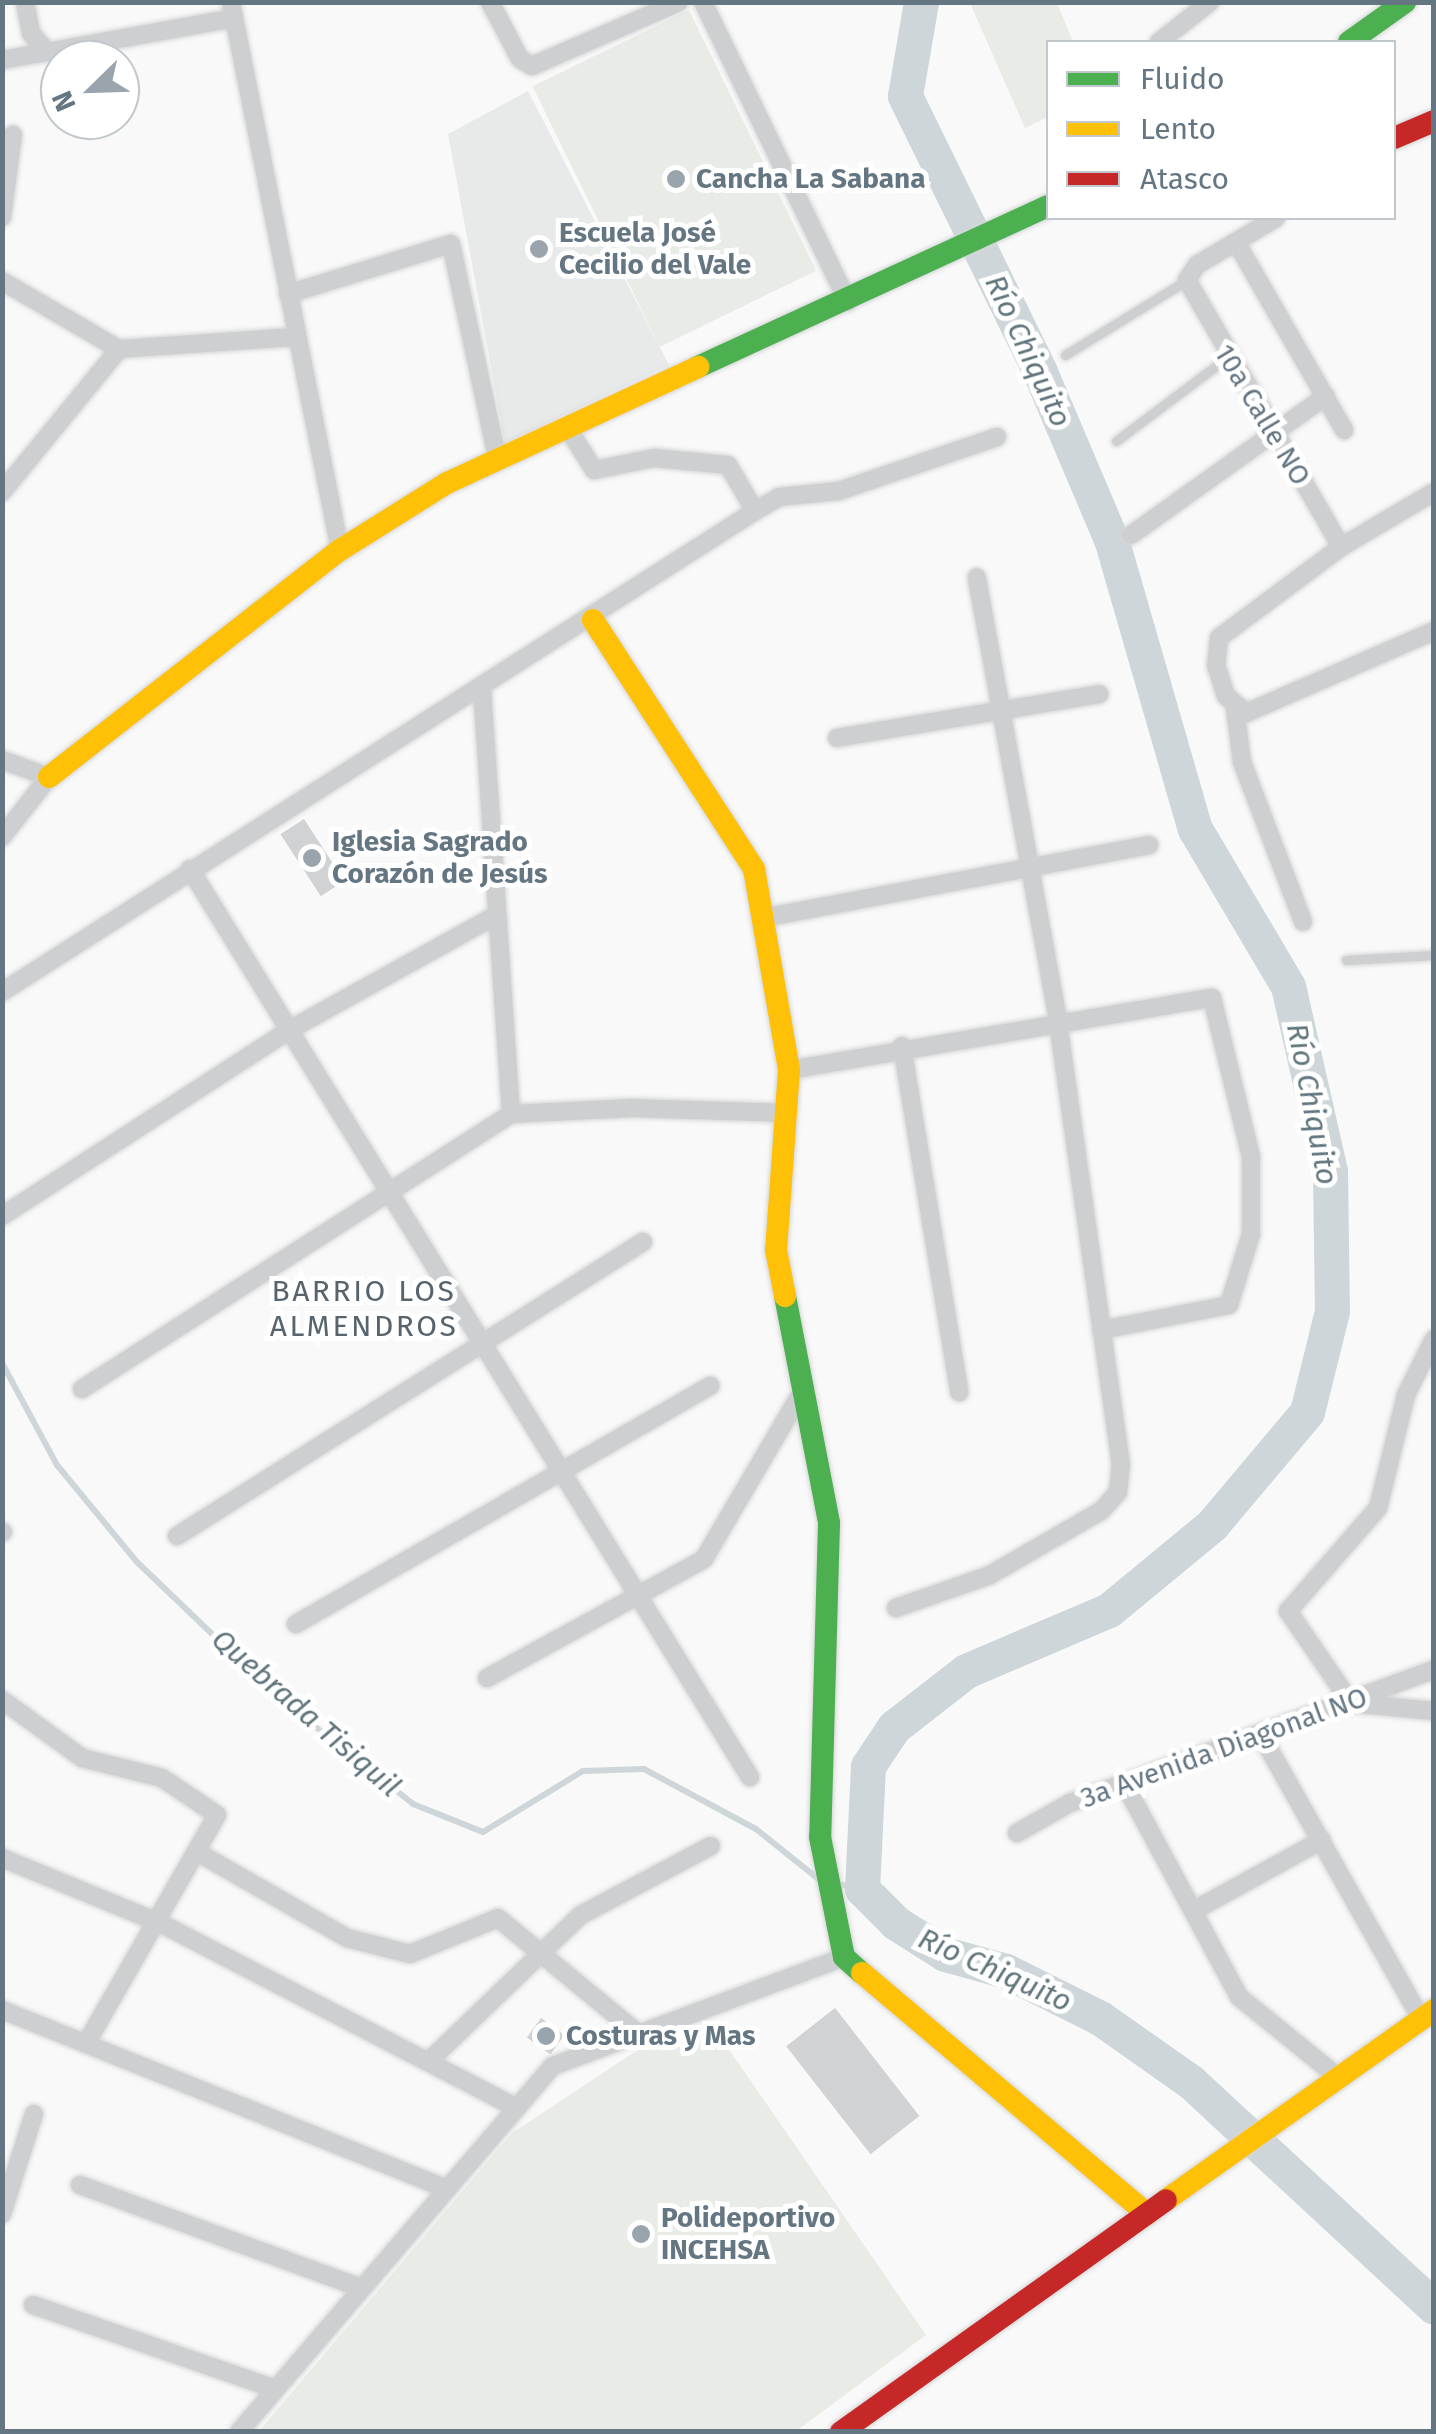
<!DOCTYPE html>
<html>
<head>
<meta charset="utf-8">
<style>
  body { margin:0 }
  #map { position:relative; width:1436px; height:2434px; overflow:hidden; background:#f9f9f9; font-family:"Fira Sans",sans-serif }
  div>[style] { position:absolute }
  .built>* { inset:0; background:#e8e9e9 }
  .green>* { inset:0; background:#e8ebe6; transform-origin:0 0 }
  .stream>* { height:6px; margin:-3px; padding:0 3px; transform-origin:3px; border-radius:3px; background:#ced6d9 }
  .river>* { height:35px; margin:-17.5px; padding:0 17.5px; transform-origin:17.5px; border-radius:17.5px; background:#ced6d9 }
  .building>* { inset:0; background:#d0d2d3; transform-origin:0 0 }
  .roads { filter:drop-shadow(0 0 2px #d5d6d7) drop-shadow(0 0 2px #d5d6d7) }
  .lane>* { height:9px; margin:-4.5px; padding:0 4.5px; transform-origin:4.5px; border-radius:4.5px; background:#cecfd0 }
  .street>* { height:18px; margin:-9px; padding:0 9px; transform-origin:9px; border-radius:9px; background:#cecfd0 }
  .fast>* { height:22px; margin:-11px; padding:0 11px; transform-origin:11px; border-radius:11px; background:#4caf50 }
  .slow>* { height:22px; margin:-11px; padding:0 11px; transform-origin:11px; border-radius:11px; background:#ffc107 }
  .jam>* { height:22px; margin:-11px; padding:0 11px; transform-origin:11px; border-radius:11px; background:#c62828 }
  .dots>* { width:28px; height:28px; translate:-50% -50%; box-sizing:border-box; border:5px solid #fff; border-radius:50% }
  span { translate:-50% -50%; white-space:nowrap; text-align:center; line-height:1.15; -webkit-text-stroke:10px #fff; paint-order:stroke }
  .poi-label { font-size:28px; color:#657683; font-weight:700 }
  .left { translate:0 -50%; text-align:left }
  .street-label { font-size:28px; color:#657683 }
  .water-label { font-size:30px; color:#60757c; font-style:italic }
  .neighbourhood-label { font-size:30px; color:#57646e; letter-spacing:2.5px }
  .frame { position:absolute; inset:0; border:5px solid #657683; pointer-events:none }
  .legend { position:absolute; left:1046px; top:40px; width:350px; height:180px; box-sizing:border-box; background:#fff; border:2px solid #c1c8cd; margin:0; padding:12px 18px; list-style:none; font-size:30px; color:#657683 }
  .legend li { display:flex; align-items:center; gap:20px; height:50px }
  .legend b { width:50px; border:2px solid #c1c8cd }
  .north { position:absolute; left:40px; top:40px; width:100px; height:100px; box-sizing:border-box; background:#fff; border:2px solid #c1c8cd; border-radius:50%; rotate:247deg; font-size:28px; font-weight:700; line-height:40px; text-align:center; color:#657683 }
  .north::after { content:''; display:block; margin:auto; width:35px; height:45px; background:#99a4ac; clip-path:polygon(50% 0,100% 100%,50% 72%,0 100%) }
</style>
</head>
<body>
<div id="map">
  <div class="built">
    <i style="clip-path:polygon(528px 91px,669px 365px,505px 443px,448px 134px)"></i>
  </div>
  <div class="green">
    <i style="clip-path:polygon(970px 3px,1057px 3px,1073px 42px,1048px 42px,1048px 117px,1025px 128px)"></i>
    <i style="left:689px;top:10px;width:290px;height:174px;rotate:64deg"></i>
    <i style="clip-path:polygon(710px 2022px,926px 2335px,796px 2431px,259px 2431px,512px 2133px,656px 2038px)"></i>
  </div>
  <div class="stream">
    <i style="left:2px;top:1363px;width:116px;rotate:61.7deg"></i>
    <i style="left:57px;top:1465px;width:126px;rotate:50.5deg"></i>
    <i style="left:137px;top:1562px;width:197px;rotate:43.8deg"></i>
    <i style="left:279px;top:1698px;width:171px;rotate:38.3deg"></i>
    <i style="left:413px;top:1804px;width:75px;rotate:21.8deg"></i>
    <i style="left:483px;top:1832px;width:117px;rotate:-31.4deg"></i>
    <i style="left:583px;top:1771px;width:61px;rotate:-1.9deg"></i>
    <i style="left:644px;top:1769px;width:127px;rotate:28.2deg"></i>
    <i style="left:756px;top:1829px;width:83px;rotate:38.7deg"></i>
    <i style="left:838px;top:1884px;width:25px;rotate:12deg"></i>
  </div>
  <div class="river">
    <i style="left:921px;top:2px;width:95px;rotate:99.7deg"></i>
    <i style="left:905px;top:96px;width:307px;rotate:63.9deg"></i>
    <i style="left:1040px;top:372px;width:185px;rotate:67deg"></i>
    <i style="left:1112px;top:542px;width:299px;rotate:73.9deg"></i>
    <i style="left:1195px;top:829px;width:182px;rotate:59.4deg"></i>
    <i style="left:1288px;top:986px;width:190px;rotate:77.2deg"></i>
    <i style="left:1330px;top:1171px;width:140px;rotate:89.2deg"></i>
    <i style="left:1332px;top:1311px;width:104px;rotate:103.9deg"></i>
    <i style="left:1307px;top:1412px;width:148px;rotate:130.1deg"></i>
    <i style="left:1212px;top:1525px;width:134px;rotate:140.5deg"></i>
    <i style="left:1109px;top:1610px;width:155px;rotate:156.9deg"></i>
    <i style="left:966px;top:1671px;width:91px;rotate:142.1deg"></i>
    <i style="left:894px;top:1727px;width:47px;rotate:123.7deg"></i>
    <i style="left:868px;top:1766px;width:123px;rotate:92.8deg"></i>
    <i style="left:862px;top:1889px;width:48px;rotate:45deg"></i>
    <i style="left:896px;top:1923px;width:58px;rotate:32.3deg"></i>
    <i style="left:945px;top:1954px;width:63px;rotate:15.6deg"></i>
    <i style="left:1006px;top:1971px;width:105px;rotate:26.6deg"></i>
    <i style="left:1100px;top:2018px;width:111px;rotate:35.1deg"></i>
    <i style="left:1191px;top:2082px;width:331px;rotate:42.8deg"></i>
  </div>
  <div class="building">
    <i style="left:304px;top:819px;width:74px;height:28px;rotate:57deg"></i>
    <i style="left:835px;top:2008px;width:137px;height:62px;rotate:52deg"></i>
    <i style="left:541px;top:2018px;width:29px;height:24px;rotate:36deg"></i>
  </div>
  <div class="roads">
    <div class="lane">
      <i style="left:1065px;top:355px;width:143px;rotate:-31.6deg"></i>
      <i style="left:1116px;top:441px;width:140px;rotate:-36.9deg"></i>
      <i style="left:1346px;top:960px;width:88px;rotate:-3.3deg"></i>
    </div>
    <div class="street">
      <i style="left:25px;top:2px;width:32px;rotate:79deg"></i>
      <i style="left:31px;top:33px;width:25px;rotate:50deg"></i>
      <i style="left:47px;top:52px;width:190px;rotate:-10.3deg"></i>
      <i style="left:231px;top:2px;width:559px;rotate:78.75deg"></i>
      <i style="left:490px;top:2px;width:64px;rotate:62.2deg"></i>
      <i style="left:520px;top:59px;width:14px;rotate:30deg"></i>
      <i style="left:532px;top:66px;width:160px;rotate:-23.5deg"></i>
      <i style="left:703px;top:2px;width:333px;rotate:64.2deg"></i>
      <i style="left:1159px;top:42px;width:65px;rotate:-38.1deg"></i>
      <i style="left:2px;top:60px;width:46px;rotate:-10.1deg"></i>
      <i style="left:2px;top:217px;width:83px;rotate:-82.4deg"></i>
      <i style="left:1276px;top:218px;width:92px;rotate:149.3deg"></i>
      <i style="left:1197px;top:265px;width:18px;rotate:124deg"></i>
      <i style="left:1187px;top:280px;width:308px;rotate:60deg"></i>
      <i style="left:1236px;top:242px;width:217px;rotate:60.1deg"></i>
      <i style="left:2px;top:281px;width:135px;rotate:30.2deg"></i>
      <i style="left:119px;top:349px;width:178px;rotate:-3.9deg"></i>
      <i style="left:288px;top:294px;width:170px;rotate:-17.1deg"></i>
      <i style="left:451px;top:244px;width:217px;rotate:77.8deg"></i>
      <i style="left:2px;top:492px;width:185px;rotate:-50.7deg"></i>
      <i style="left:1434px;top:492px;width:108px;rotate:149.4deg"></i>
      <i style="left:1341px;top:547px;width:152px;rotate:143.3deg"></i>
      <i style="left:1219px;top:638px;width:27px;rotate:96deg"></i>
      <i style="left:1216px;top:665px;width:33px;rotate:72deg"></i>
      <i style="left:1226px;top:696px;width:26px;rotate:40deg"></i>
      <i style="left:1246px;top:713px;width:205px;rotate:-23.6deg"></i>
      <i style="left:755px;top:511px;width:28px;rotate:-30deg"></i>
      <i style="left:779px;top:497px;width:60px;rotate:-5.7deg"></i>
      <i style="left:839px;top:491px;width:167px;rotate:-18.9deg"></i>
      <i style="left:1131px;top:535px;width:239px;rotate:-35.5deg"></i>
      <i style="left:1235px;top:708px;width:54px;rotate:82.6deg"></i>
      <i style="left:1242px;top:762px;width:171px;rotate:69.1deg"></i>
      <i style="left:837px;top:738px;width:266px;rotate:-9.5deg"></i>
      <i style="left:2px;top:760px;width:50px;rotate:19.9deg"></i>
      <i style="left:49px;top:777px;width:76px;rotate:128.1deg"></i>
      <i style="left:190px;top:869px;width:1067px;rotate:58.34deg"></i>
      <i style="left:763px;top:918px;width:393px;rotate:-10.7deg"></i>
      <i style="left:2px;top:992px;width:894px;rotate:-32.57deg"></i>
      <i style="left:755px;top:511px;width:53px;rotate:-120.4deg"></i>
      <i style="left:728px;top:465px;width:74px;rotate:-174.6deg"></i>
      <i style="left:654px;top:458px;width:61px;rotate:168.7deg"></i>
      <i style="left:594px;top:470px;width:51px;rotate:-122.1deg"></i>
      <i style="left:902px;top:1046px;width:351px;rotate:80.6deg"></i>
      <i style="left:789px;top:1070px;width:429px;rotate:-9.7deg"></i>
      <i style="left:1212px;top:998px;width:164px;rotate:76.2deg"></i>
      <i style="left:1251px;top:1157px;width:77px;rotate:90deg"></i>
      <i style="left:1251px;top:1234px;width:74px;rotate:107.2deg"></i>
      <i style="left:1229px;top:1305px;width:130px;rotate:168.9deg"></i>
      <i style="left:511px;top:1114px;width:121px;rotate:-2.8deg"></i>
      <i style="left:632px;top:1108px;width:155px;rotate:1.8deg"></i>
      <i style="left:2px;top:1216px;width:344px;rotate:-32.9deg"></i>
      <i style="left:291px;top:1029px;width:235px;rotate:-29deg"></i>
      <i style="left:1434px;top:1339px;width:63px;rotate:116.6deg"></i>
      <i style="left:1406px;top:1395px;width:116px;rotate:103.9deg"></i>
      <i style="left:1378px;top:1508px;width:137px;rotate:131.1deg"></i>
      <i style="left:1288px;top:1611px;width:112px;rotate:55.6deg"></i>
      <i style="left:1351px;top:1703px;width:83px;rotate:5.5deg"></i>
      <i style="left:82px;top:1389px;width:510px;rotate:-32.66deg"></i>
      <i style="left:511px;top:1114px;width:425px;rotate:-93.9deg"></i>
      <i style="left:2px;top:1532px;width:1px"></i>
      <i style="left:177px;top:1536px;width:551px;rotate:-32.25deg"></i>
      <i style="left:896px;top:1608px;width:100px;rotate:-19.3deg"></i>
      <i style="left:990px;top:1575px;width:128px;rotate:-30deg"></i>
      <i style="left:1101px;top:1511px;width:25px;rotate:-48deg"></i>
      <i style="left:1118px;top:1492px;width:27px;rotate:-84deg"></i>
      <i style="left:1121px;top:1465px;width:449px;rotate:-98.1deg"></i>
      <i style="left:1058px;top:1020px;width:450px;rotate:-100.4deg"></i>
      <i style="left:296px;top:1624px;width:478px;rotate:-29.9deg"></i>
      <i style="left:487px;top:1678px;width:247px;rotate:-28.7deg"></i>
      <i style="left:704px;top:1559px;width:188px;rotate:-59.6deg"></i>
      <i style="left:2px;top:1700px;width:99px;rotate:35.9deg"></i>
      <i style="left:82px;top:1758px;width:82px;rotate:14deg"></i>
      <i style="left:162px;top:1778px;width:66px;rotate:33.9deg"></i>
      <i style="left:217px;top:1815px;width:259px;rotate:119.8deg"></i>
      <i style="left:1260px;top:1733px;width:328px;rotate:60.6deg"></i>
      <i style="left:1124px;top:1783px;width:243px;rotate:61.7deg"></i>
      <i style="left:1239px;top:1997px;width:129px;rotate:39deg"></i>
      <i style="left:1017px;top:1833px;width:61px;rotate:-29.5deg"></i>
      <i style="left:1070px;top:1803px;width:388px;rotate:-20.1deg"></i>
      <i style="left:197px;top:1852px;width:173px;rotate:29.8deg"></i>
      <i style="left:347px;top:1938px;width:65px;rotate:14.3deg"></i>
      <i style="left:410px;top:1954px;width:95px;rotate:-22.2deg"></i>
      <i style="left:498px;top:1918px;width:176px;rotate:39.5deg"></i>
      <i style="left:2px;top:1858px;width:171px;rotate:22.4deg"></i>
      <i style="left:160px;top:1923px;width:402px;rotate:27.4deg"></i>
      <i style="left:1193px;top:1911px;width:147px;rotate:-28.8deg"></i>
      <i style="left:2px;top:2010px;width:480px;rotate:21.9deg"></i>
      <i style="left:428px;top:2062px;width:212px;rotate:-43.9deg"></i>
      <i style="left:581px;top:1915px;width:147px;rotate:-28deg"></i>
      <i style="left:80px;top:2185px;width:300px;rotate:20.1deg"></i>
      <i style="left:2px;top:2214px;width:105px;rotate:-72.3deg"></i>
      <i style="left:33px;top:2305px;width:256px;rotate:19.1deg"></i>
      <i style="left:239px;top:2432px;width:482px;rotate:-49.4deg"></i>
      <i style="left:553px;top:2066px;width:311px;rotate:-20.5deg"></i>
    </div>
    <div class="fast">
      <i style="left:1349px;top:42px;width:69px;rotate:-35.5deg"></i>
      <i style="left:698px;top:367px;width:385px;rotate:-24.7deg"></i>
      <i style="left:785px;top:1296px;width:231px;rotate:79deg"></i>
      <i style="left:829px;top:1523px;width:314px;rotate:91.6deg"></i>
      <i style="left:820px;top:1837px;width:122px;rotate:78.7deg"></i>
      <i style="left:844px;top:1957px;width:24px;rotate:42deg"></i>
    </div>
    <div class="slow">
      <i style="left:593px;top:620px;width:297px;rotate:57.1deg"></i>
      <i style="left:754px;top:869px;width:204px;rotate:80.1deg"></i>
      <i style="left:789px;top:1070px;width:180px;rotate:94.1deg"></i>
      <i style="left:776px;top:1250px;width:47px;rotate:78.9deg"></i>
      <i style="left:49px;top:777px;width:369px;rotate:-38deg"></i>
      <i style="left:340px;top:550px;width:126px;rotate:-32.1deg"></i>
      <i style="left:447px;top:483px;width:277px;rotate:-24.8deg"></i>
      <i style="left:862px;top:1973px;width:373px;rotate:40.2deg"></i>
      <i style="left:1166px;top:2200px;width:329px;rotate:-35.3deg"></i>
    </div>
    <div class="jam">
      <i style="left:1394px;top:138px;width:43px;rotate:-23deg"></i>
      <i style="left:841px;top:2432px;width:399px;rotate:-35.5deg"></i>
    </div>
  </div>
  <div class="dots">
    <i style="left:676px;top:179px;background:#99a4ac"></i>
    <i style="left:539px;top:249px;background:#99a4ac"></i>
    <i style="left:312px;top:858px;background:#99a4ac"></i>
    <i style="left:546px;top:2036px;background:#99a4ac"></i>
    <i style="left:641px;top:2234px;background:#99a4ac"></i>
  </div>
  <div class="poi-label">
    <span class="left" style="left:696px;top:179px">Cancha La Sabana</span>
    <span class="left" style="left:559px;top:249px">Escuela José<br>Cecilio del Vale</span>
    <span class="left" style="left:332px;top:858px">Iglesia Sagrado<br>Corazón de Jesús</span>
    <span class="left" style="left:566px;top:2036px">Costuras y Mas</span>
    <span class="left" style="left:661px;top:2234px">Polideportivo<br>INCEHSA</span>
  </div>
  <div class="street-label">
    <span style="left:1262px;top:415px;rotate:59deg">10a Calle NO</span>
    <span style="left:1224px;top:1748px;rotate:-20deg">3a Avenida Diagonal NO</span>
  </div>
  <div class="water-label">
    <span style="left:1028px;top:351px;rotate:65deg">Río Chiquito</span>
    <span style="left:1312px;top:1104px;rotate:79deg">Río Chiquito</span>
    <span style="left:306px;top:1713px;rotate:41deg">Quebrada Tisiquil</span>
    <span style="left:995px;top:1970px;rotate:24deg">Río Chiquito</span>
  </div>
  <div class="neighbourhood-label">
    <span style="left:364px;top:1308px">BARRIO LOS<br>ALMENDROS</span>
  </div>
  <div class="frame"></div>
  <ul class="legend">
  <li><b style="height:12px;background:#4caf50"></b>Fluido</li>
  <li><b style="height:12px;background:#ffc107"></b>Lento</li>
  <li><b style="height:12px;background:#c62828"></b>Atasco</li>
  </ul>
  <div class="north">N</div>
</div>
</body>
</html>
